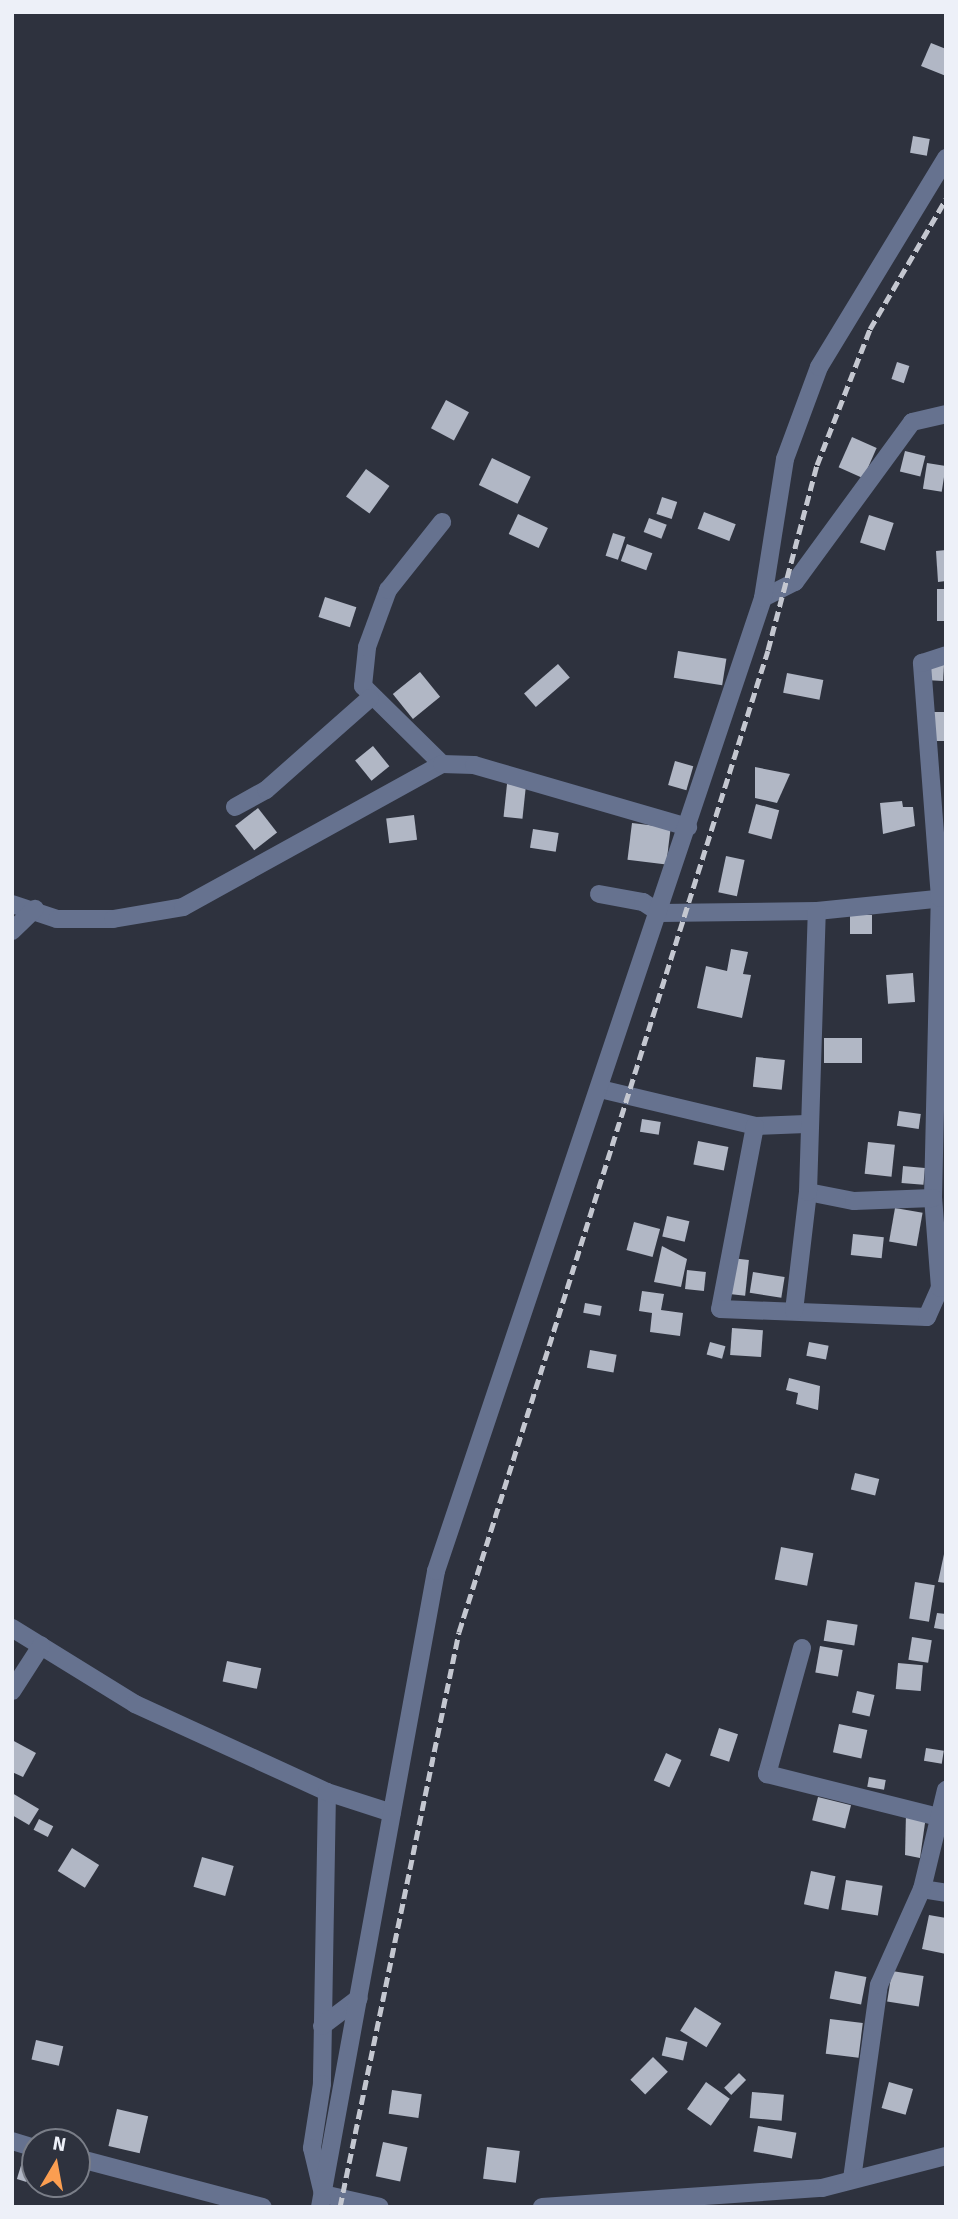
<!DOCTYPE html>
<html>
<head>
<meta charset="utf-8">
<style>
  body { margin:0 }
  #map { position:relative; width:958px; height:2219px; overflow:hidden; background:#2e323e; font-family:Signika,sans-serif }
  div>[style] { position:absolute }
  .building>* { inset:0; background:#b1b7c5; transform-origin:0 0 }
  .minor>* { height:18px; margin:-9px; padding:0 9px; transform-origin:9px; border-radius:9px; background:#66728f }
  .rail>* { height:5px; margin-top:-2.5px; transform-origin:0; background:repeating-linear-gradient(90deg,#c4c7d0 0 10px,transparent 0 15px) }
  span { translate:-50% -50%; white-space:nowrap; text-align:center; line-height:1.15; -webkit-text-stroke:7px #2e323e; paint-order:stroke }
  .frame { position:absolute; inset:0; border:14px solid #edf0f8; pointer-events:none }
  .north { position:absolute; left:21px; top:2128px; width:70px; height:70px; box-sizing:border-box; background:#2e323e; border:2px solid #7a7e88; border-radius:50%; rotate:10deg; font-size:19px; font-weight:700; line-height:28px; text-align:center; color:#edf0f8 }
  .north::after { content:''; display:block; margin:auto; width:24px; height:32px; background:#fb9e51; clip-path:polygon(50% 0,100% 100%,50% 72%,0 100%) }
</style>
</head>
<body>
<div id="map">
  <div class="building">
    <i style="clip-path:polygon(931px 43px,946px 49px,946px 76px,921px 66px)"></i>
    <i style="left:913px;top:136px;width:17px;height:17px;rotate:10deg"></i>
    <i style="left:897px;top:362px;width:13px;height:18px;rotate:18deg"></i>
    <i style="left:446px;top:400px;width:26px;height:32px;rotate:28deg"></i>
    <i style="left:852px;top:437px;width:27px;height:33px;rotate:24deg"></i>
    <i style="left:905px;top:451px;width:21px;height:21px;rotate:14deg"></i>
    <i style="left:492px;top:458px;width:43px;height:30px;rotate:26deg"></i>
    <i style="left:927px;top:463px;width:19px;height:26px;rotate:9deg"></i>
    <i style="left:366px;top:469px;width:29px;height:34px;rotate:36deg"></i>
    <i style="left:662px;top:497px;width:16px;height:18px;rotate:18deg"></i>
    <i style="left:704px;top:512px;width:34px;height:18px;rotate:21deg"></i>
    <i style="left:518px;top:514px;width:33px;height:22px;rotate:25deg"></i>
    <i style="left:869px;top:515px;width:26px;height:29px;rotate:18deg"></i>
    <i style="left:649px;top:518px;width:19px;height:15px;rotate:21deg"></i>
    <i style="left:613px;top:533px;width:13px;height:24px;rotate:18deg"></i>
    <i style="left:627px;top:544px;width:27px;height:18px;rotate:20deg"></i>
    <i style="clip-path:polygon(946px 550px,946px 581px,938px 582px,936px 551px)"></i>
    <i style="left:946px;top:589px;width:32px;height:9px;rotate:90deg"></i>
    <i style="left:325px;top:597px;width:33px;height:21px;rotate:18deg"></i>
    <i style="left:678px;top:651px;width:49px;height:27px;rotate:9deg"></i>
    <i style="left:558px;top:664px;width:18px;height:45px;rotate:49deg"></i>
    <i style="left:926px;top:664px;width:18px;height:16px;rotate:3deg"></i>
    <i style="left:420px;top:672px;width:32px;height:35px;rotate:51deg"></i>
    <i style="left:787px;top:673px;width:37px;height:20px;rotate:11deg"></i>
    <i style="left:946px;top:712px;width:29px;height:18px;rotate:90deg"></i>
    <i style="left:373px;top:746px;width:26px;height:23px;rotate:51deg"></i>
    <i style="left:675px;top:761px;width:19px;height:25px;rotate:16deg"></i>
    <i style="clip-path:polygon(755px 767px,790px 774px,777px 803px,755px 798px)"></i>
    <i style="left:507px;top:784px;width:19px;height:33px;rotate:6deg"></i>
    <i style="clip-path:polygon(902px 801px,903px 807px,913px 807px,915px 826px,883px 834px,880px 803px)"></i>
    <i style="left:756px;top:804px;width:24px;height:30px;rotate:15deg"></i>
    <i style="left:258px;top:808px;width:31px;height:29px;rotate:52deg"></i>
    <i style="left:414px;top:815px;width:25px;height:28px;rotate:83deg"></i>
    <i style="left:632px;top:823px;width:39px;height:37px;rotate:7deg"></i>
    <i style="left:533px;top:829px;width:26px;height:19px;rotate:9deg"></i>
    <i style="left:726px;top:856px;width:19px;height:37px;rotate:12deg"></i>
    <i style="left:850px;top:915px;width:22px;height:19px"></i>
    <i style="clip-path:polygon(731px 949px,748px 952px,743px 974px,751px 975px,742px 1018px,697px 1008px,706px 966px,727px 971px)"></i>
    <i style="left:913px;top:973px;width:29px;height:27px;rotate:86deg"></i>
    <i style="left:824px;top:1038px;width:38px;height:25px"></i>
    <i style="left:756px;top:1057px;width:29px;height:30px;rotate:6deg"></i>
    <i style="left:899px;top:1111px;width:22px;height:15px;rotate:8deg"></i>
    <i style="left:642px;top:1119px;width:19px;height:13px;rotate:9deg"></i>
    <i style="left:698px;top:1141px;width:31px;height:24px;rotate:11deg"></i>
    <i style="left:868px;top:1142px;width:27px;height:32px;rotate:6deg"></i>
    <i style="left:903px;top:1166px;width:22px;height:17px;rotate:5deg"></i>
    <i style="left:895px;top:1208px;width:28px;height:34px;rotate:10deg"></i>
    <i style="left:667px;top:1216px;width:23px;height:21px;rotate:13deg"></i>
    <i style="left:634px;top:1222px;width:27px;height:29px;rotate:15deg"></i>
    <i style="left:853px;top:1234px;width:31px;height:21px;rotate:6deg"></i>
    <i style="clip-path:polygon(662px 1246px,687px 1259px,681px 1287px,654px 1282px)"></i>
    <i style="left:731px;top:1258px;width:18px;height:36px;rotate:6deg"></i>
    <i style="left:687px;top:1270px;width:19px;height:19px;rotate:6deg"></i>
    <i style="left:753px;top:1272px;width:32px;height:21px;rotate:9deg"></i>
    <i style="clip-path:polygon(642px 1291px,664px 1294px,661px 1310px,683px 1313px,680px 1336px,650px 1332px,652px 1313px,639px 1311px)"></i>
    <i style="left:585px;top:1303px;width:17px;height:10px;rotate:10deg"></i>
    <i style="left:732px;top:1328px;width:31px;height:27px;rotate:4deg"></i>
    <i style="left:710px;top:1342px;width:16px;height:13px;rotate:15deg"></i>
    <i style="left:809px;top:1342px;width:20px;height:14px;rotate:11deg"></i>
    <i style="left:590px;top:1350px;width:27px;height:18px;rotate:10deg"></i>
    <i style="clip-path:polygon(789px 1378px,820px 1386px,818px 1410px,796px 1404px,798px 1393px,786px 1390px)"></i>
    <i style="left:855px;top:1473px;width:25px;height:17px;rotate:14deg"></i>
    <i style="clip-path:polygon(946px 1545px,946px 1583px,938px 1582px)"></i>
    <i style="left:781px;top:1547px;width:33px;height:33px;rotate:11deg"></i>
    <i style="left:915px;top:1582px;width:20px;height:37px;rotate:9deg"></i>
    <i style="clip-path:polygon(937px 1613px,946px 1614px,946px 1630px,934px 1628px)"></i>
    <i style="left:827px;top:1620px;width:31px;height:21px;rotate:9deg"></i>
    <i style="left:912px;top:1637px;width:20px;height:23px;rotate:9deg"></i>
    <i style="left:820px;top:1646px;width:23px;height:27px;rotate:10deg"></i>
    <i style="left:227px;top:1661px;width:35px;height:21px;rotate:12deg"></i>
    <i style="left:898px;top:1663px;width:25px;height:26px;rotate:5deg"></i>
    <i style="left:857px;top:1691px;width:18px;height:22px;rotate:13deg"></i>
    <i style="left:839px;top:1724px;width:29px;height:29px;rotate:12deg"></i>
    <i style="left:719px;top:1728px;width:20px;height:29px;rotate:18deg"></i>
    <i style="clip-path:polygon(12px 1740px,36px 1753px,23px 1777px,12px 1772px)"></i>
    <i style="left:926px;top:1748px;width:18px;height:13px;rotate:9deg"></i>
    <i style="left:666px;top:1753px;width:17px;height:30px;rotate:24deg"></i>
    <i style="left:869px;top:1777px;width:17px;height:10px;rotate:10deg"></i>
    <i style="clip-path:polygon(12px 1793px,39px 1809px,29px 1825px,12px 1815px)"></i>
    <i style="left:818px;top:1797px;width:34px;height:24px;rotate:14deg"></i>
    <i style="clip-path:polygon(906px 1813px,926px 1816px,920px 1858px,905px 1855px)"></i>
    <i style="left:39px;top:1819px;width:16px;height:12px;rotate:27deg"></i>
    <i style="left:72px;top:1848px;width:32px;height:27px;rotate:32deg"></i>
    <i style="left:202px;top:1857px;width:33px;height:31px;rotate:16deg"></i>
    <i style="left:811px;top:1871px;width:25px;height:34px;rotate:12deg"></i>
    <i style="left:846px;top:1880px;width:37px;height:30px;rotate:9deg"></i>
    <i style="clip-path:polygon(929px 1915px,946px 1918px,946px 1954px,922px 1949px)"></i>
    <i style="left:835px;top:1971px;width:32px;height:28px;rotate:11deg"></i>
    <i style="left:892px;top:1971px;width:32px;height:31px;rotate:9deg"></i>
    <i style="left:695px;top:2007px;width:31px;height:28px;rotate:32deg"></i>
    <i style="left:830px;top:2019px;width:33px;height:35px;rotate:7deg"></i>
    <i style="left:666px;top:2037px;width:22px;height:19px;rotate:13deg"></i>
    <i style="left:36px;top:2040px;width:28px;height:20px;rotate:13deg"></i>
    <i style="left:653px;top:2057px;width:21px;height:32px;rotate:45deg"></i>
    <i style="left:739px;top:2073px;width:10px;height:21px;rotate:45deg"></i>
    <i style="left:706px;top:2082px;width:29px;height:33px;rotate:35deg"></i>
    <i style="left:889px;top:2082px;width:25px;height:27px;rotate:16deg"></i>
    <i style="left:392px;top:2090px;width:30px;height:24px;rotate:8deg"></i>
    <i style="left:752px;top:2092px;width:32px;height:26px;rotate:5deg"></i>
    <i style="left:117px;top:2109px;width:32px;height:38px;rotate:13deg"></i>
    <i style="left:758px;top:2126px;width:39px;height:26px;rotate:10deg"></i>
    <i style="left:383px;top:2142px;width:25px;height:35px;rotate:12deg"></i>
    <i style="left:487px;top:2147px;width:33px;height:32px;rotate:7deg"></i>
    <i style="left:23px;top:2159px;width:10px;height:21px;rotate:17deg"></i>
  </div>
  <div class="minor">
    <i style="left:763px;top:598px;width:36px;rotate:-27deg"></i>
    <i style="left:795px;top:582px;width:198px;rotate:-53.8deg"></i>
    <i style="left:912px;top:422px;width:35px;rotate:-13deg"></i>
    <i style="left:442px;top:764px;width:111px;rotate:-135.4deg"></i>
    <i style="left:363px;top:686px;width:39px;rotate:-84deg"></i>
    <i style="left:367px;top:647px;width:61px;rotate:-69.8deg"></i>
    <i style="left:388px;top:590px;width:87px;rotate:-51.5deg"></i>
    <i style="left:235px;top:807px;width:35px;rotate:-29deg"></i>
    <i style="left:266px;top:790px;width:139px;rotate:-41.5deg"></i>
    <i style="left:599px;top:894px;width:45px;rotate:10.3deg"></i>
    <i style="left:643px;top:902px;width:20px;rotate:33deg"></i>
    <i style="left:660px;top:913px;width:157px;rotate:-0.7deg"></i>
    <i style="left:817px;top:911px;width:130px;rotate:-5.8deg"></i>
    <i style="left:12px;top:904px;width:47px;rotate:18.4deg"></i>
    <i style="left:57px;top:919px;width:56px"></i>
    <i style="left:113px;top:919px;width:71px;rotate:-9.7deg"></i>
    <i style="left:183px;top:907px;width:296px;rotate:-28.9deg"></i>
    <i style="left:442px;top:764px;width:32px;rotate:2deg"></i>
    <i style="left:474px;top:765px;width:223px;rotate:16.2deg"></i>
    <i style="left:12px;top:931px;width:32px;rotate:-44deg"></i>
    <i style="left:600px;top:1089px;width:159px;rotate:13.4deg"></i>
    <i style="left:755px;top:1126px;width:51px;rotate:-2.2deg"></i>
    <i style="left:755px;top:1126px;width:186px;rotate:100.8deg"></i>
    <i style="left:720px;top:1309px;width:207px;rotate:2.2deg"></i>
    <i style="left:927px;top:1317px;width:32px;rotate:-66deg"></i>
    <i style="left:940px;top:1288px;width:90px;rotate:-94.4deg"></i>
    <i style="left:933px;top:1198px;width:300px;rotate:-88.7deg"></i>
    <i style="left:940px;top:898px;width:236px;rotate:-94.4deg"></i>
    <i style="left:922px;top:663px;width:25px;rotate:-18deg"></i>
    <i style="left:808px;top:1192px;width:47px;rotate:11.1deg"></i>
    <i style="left:854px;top:1201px;width:79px;rotate:-2.2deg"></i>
    <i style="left:794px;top:1311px;width:120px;rotate:-83.3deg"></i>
    <i style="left:808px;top:1192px;width:281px;rotate:-88.2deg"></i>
    <i style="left:12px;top:1628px;width:145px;rotate:31.7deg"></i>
    <i style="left:135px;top:1704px;width:211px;rotate:24.6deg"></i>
    <i style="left:327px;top:1792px;width:292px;rotate:91deg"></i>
    <i style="left:322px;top:2084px;width:65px;rotate:98.9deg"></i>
    <i style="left:312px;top:2148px;width:47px;rotate:76.6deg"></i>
    <i style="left:323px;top:2194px;width:58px;rotate:12.8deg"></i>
    <i style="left:802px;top:1648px;width:131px;rotate:105.5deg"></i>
    <i style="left:767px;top:1774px;width:185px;rotate:14.1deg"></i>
    <i style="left:12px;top:1691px;width:54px;rotate:-57.2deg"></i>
    <i style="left:327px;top:1792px;width:68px;rotate:17.9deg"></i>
    <i style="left:922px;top:1889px;width:24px;rotate:9deg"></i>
    <i style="left:322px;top:2026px;width:46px;rotate:-37.1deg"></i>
    <i style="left:12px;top:2141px;width:24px;rotate:17deg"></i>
    <i style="left:77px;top:2158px;width:192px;rotate:14.8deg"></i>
    <i style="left:852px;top:2179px;width:196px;rotate:-82.1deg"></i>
    <i style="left:879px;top:1985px;width:105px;rotate:-65.9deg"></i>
    <i style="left:922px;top:1889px;width:102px;rotate:-76.4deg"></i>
    <i style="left:320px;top:2207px;width:646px;rotate:-79.66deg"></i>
    <i style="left:436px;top:1571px;width:1026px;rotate:-71.42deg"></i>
    <i style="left:763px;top:598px;width:141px;rotate:-81deg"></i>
    <i style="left:785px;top:459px;width:98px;rotate:-69.7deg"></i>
    <i style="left:819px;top:367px;width:245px;rotate:-58.7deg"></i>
    <i style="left:542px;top:2207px;width:281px;rotate:-3.9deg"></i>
    <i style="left:822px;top:2188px;width:128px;rotate:-14.5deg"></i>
  </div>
  <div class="rail">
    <i style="left:340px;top:2207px;width:587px;rotate:-78.31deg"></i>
    <i style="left:459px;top:1632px;width:1029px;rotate:-72.53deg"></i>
    <i style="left:768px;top:650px;width:191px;rotate:-75.2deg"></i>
    <i style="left:817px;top:465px;width:146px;rotate:-68.7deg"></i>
    <i style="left:870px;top:329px;width:151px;rotate:-59.7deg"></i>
  </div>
  <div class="frame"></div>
  <div class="north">N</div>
</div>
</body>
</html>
